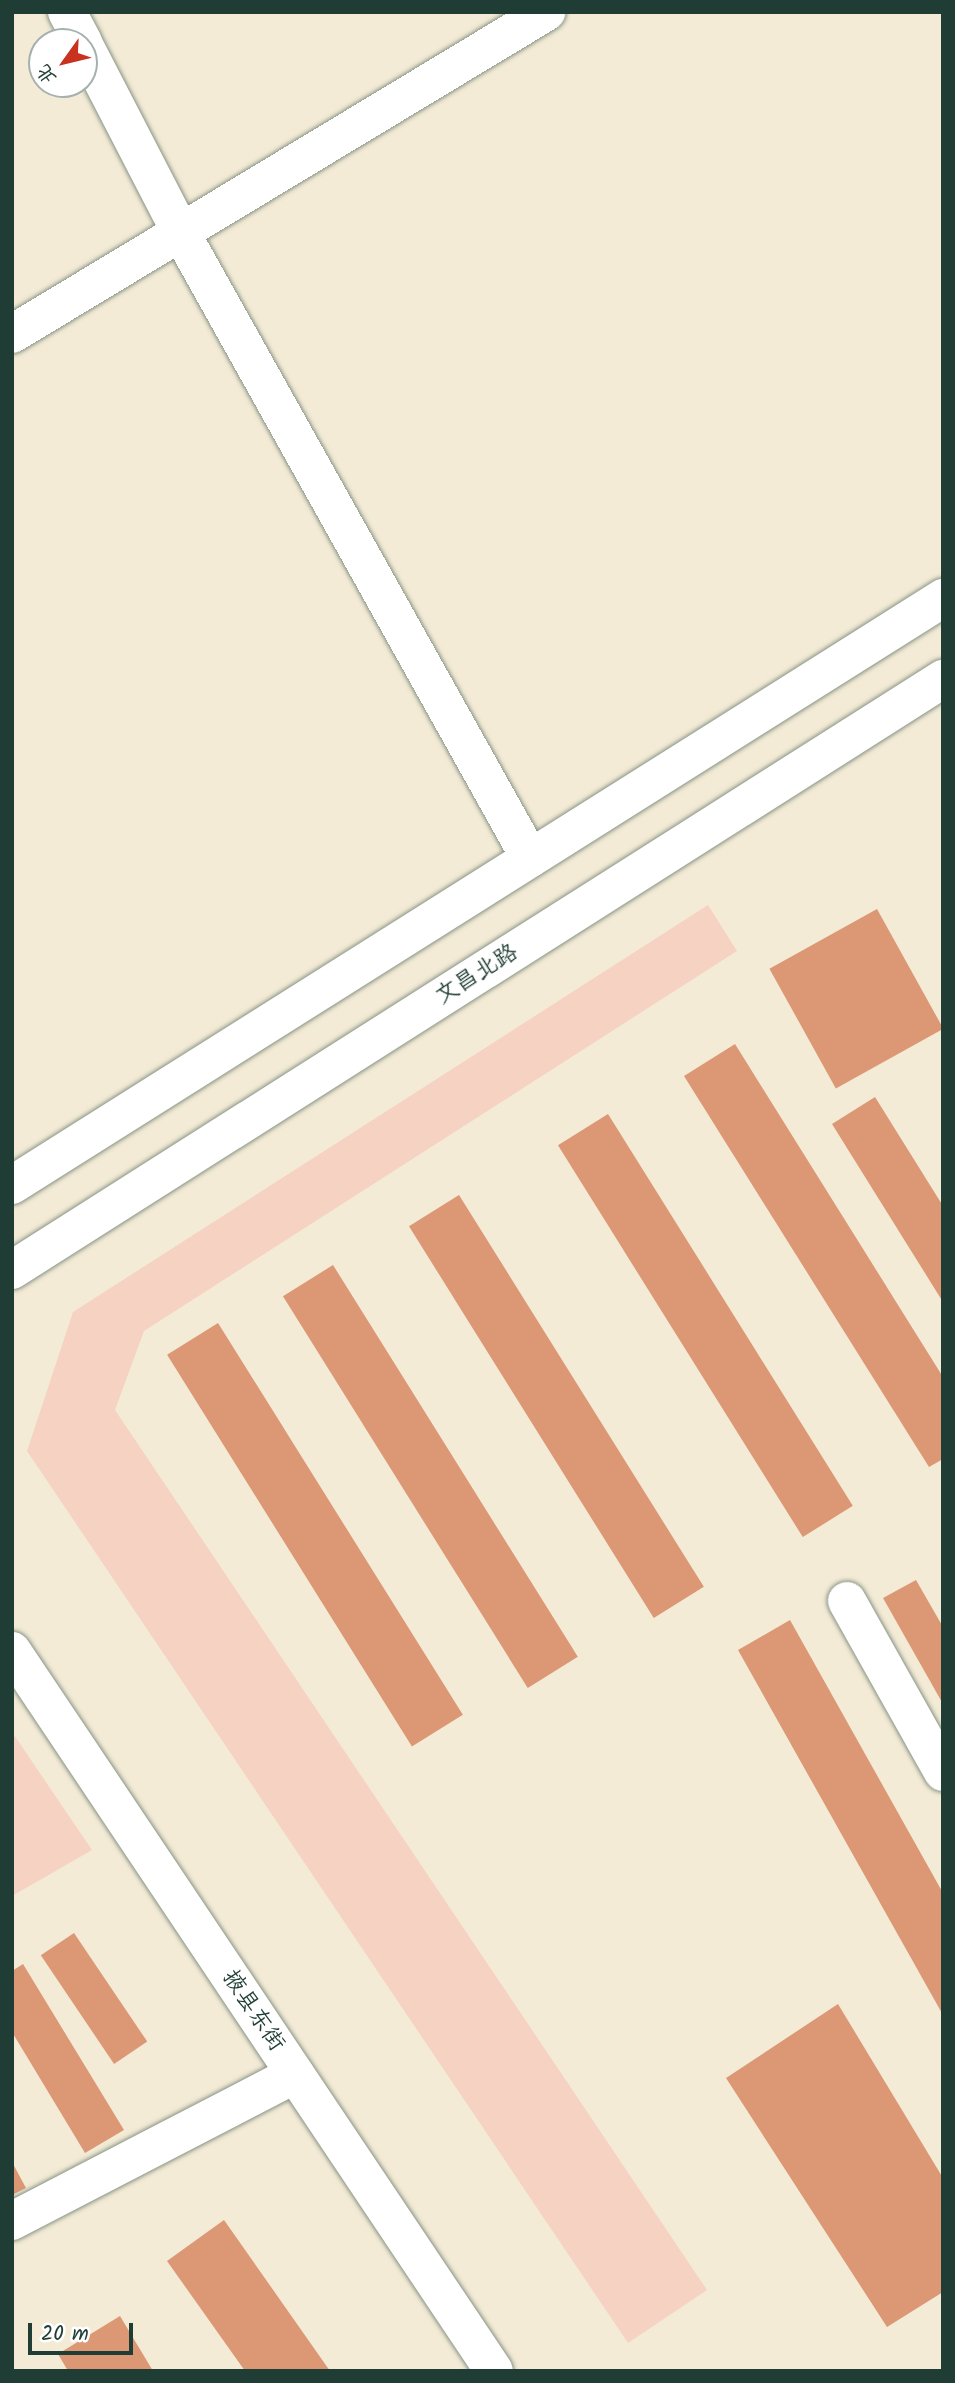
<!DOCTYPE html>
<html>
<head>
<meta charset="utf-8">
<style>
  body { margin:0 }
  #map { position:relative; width:955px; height:2383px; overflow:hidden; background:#f3ebd6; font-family:Kalam,"LXGW WenKai TC",sans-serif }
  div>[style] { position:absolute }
  .built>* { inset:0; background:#f6d2c3 }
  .building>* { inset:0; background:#dc9775; transform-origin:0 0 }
  .roads { filter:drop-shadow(0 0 2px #899485) drop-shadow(0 0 2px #899485) }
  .street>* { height:38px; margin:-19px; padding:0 19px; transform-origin:19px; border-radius:19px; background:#fff }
  .secondary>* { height:38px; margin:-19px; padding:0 19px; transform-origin:19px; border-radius:19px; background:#fff }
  span { translate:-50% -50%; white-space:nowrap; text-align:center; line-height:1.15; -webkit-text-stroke:7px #fff; paint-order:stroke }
  .street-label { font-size:23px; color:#1f3d34 }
  .frame { position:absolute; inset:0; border:14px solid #1f3d34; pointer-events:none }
  .north { position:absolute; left:28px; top:28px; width:70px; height:70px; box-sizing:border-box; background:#fff; border:2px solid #a5b1ae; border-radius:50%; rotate:236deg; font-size:19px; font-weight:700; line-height:28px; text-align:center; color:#1f3d34 }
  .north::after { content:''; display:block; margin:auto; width:24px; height:32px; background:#c8321e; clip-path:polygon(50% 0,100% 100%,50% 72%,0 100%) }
  .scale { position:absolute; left:28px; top:2323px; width:105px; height:32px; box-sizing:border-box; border:4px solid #1f3d34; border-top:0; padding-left:9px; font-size:21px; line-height:24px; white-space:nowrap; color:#1f3d34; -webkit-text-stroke:5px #fff; paint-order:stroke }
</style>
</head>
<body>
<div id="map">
  <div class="built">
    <i style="clip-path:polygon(708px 905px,737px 951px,144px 1331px,115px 1410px,707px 2290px,628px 2343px,27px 1451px,73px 1312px)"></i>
    <i style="clip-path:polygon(12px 1732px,92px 1850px,12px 1896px)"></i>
  </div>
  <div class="building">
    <i style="left:877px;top:909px;width:137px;height:123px;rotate:61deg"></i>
    <i style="clip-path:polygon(735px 1044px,943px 1377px,943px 1459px,929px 1467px,684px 1076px)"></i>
    <i style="clip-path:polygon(875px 1097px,943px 1206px,943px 1302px,832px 1124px)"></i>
    <i style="left:608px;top:1114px;width:462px;height:59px;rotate:58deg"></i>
    <i style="left:459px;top:1195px;width:462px;height:59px;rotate:58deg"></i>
    <i style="left:333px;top:1265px;width:462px;height:59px;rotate:58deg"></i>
    <i style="left:218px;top:1323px;width:462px;height:60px;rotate:58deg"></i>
    <i style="clip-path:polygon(916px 1580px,943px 1627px,943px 1704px,883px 1598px)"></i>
    <i style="clip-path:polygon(790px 1620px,943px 1893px,943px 2015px,738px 1650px)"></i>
    <i style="left:74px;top:1933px;width:131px;height:40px;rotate:56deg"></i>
    <i style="clip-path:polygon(23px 1964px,124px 2130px,85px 2153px,12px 2032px,12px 1971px)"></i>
    <i style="clip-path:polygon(838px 2004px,943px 2178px,943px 2292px,887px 2327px,726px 2078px)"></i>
    <i style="clip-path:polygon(12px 2162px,26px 2188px,12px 2195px)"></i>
    <i style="clip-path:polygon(224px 2220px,330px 2371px,245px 2371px,167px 2261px)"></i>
    <i style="clip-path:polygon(120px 2316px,153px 2371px,68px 2371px,58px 2354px)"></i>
  </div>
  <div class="roads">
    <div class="street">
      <i style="left:67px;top:12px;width:34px;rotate:62deg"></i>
      <i style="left:84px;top:45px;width:212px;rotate:62.7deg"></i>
      <i style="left:181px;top:233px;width:716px;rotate:60.82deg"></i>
      <i style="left:12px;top:334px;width:624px;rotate:-31.09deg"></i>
      <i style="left:847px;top:1601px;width:196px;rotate:60.7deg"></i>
      <i style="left:12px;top:2221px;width:319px;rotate:-27.4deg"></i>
    </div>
    <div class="secondary">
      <i style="left:12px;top:1185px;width:1101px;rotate:-32.23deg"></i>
      <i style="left:12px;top:1270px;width:1103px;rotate:-32.41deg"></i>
      <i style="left:12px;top:1651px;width:866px;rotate:56.2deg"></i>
    </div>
  </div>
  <div class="street-label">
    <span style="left:477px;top:975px;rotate:-32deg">文昌北路</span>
    <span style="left:253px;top:2011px;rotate:56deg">掖县东街</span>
  </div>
  <div class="frame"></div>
  <div class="north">北</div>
  <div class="scale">20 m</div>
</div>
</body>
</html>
